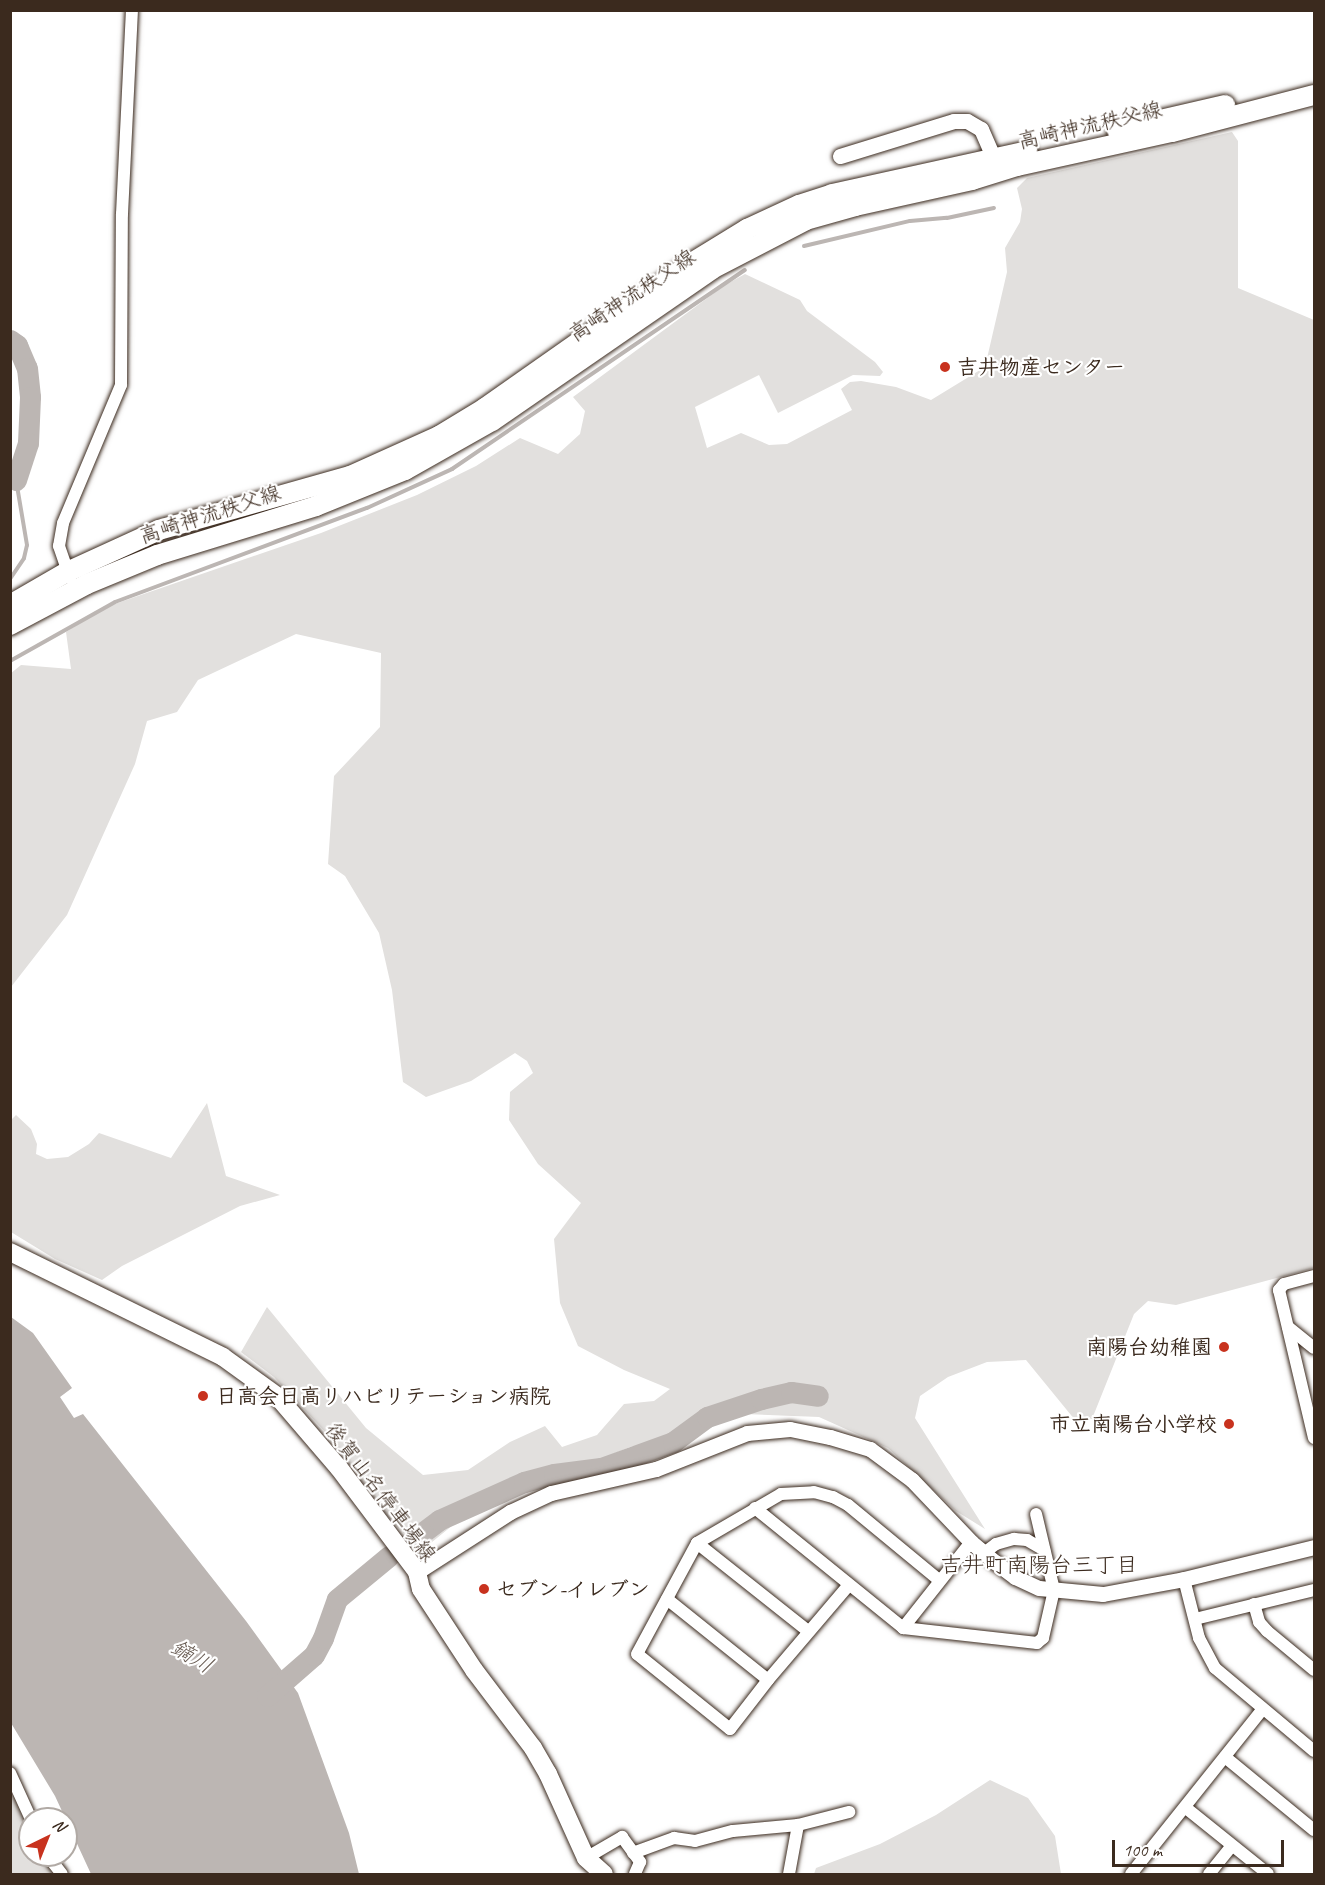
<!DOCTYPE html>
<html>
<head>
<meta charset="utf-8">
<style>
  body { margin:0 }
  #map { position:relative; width:1325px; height:1885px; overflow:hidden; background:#fff; font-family:Caveat,"Klee One",sans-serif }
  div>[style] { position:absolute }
  .green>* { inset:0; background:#e2e0de }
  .water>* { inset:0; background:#bcb6b3 }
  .stream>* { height:4px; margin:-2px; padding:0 2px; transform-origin:2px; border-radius:2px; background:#bcb6b3 }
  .river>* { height:21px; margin:-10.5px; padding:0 10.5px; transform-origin:10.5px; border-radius:10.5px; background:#bcb6b3 }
  .roads { filter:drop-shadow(0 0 2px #3b2a1e) drop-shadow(0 0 2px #3b2a1e) }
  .minor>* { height:12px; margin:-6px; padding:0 6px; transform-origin:6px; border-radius:6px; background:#fff }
  .tertiary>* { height:15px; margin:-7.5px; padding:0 7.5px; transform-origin:7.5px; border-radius:7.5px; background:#fff }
  .secondary>* { height:18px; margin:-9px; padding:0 9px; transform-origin:9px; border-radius:9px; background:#fff }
  .primary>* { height:20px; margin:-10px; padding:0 10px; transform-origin:10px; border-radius:10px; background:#fff }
  .dots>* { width:16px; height:16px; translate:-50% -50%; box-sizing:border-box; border:3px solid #fff; border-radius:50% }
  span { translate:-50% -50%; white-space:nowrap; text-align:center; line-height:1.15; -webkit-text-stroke:4.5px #fff; paint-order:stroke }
  .street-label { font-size:21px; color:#3b2a1e }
  .poi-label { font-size:21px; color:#3b2a1e; font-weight:700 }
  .left { translate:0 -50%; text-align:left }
  .right { translate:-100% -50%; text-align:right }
  .neighbourhood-label { font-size:22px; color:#3b2a1e }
  .water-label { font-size:22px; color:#685b52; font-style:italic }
  .frame { position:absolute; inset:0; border:12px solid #3b2a1e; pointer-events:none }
  .north { position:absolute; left:18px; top:1807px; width:60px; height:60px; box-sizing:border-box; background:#fff; border:2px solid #b1aaa5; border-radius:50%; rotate:43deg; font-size:16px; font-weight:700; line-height:24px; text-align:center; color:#3b2a1e }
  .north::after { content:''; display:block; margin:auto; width:21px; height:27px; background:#c8321e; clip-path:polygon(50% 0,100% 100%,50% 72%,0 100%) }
  .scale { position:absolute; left:1112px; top:1840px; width:172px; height:27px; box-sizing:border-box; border:3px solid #3b2a1e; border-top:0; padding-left:8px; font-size:18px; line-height:21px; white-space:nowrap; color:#3b2a1e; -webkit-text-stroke:4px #fff; paint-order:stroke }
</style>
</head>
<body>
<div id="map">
  <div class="green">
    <i style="clip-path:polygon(1232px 132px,1238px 141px,1238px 288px,1314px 320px,1314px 1268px,1176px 1305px,1148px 1301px,1134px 1314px,1092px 1419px,1075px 1420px,1026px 1360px,987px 1362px,948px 1377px,920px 1396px,915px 1418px,985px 1529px,956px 1511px,888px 1448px,819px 1417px,743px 1414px,690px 1435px,630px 1447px,469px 1512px,421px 1551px,377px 1505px,329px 1436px,274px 1377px,241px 1352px,267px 1307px,366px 1428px,423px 1475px,468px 1470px,510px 1442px,545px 1426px,562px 1447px,597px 1435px,624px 1404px,654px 1401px,670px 1389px,624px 1370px,578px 1346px,560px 1303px,554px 1239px,581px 1203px,538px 1164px,509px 1120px,510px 1092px,533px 1073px,527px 1061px,515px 1053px,471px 1081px,426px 1097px,403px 1082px,392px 990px,379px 933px,345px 876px,328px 864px,334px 776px,380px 727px,381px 653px,296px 634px,198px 680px,177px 712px,147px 721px,135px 764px,67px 915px,11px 987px,10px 674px,21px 665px,71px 669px,66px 632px,106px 607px,321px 533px,417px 495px,476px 466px,520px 438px,558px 454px,580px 434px,585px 411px,573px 397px,725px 285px,745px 274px,800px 300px,807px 311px,875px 362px,883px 372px,880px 376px,853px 375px,778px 413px,759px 375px,695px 407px,707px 448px,741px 433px,769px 445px,787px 444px,852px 410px,841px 389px,850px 382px,861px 381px,896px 387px,931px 400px,985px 367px,1007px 272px,1005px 248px,1020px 222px,1022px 209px,1017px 188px,1027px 178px)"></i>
    <i style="clip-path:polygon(207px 1103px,226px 1176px,280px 1195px,240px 1206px,122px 1266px,102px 1280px,55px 1259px,11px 1232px,10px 1121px,16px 1115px,31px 1129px,37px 1144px,36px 1154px,47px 1159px,68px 1157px,89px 1144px,99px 1133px,171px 1158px)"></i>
    <i style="clip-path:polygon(10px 1767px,35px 1819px,30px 1819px,30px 1855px,53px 1855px,68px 1874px,11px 1874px)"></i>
    <i style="clip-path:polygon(990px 1780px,1028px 1798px,1055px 1836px,1061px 1874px,814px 1874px,816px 1868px,880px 1844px,936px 1815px)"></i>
  </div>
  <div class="water">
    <i style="clip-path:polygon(11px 1317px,33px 1333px,72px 1388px,60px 1397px,74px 1418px,83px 1414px,246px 1621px,298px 1693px,349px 1833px,359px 1874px,91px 1874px,55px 1796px,11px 1723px)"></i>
  </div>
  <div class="stream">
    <i style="left:804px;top:246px;width:109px;rotate:-13.3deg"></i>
    <i style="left:910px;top:221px;width:37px;rotate:-5deg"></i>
    <i style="left:947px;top:218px;width:48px;rotate:-12deg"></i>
    <i style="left:10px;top:579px;width:25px;rotate:-56deg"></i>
    <i style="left:24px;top:558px;width:13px;rotate:-77deg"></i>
    <i style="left:27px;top:545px;width:66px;rotate:-99.6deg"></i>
    <i style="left:10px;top:661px;width:120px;rotate:-29.3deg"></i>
    <i style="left:115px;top:602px;width:269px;rotate:-20.5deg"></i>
    <i style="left:367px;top:508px;width:94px;rotate:-24.6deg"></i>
    <i style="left:452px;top:469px;width:354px;rotate:-34.2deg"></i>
  </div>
  <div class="river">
    <i style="left:10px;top:340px;width:9px;rotate:36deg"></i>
    <i style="left:17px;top:345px;width:25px;rotate:67deg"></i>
    <i style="left:27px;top:368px;width:29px;rotate:84deg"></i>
    <i style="left:30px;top:397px;width:46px;rotate:92.5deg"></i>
    <i style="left:28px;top:443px;width:39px;rotate:108deg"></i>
    <i style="left:410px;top:1542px;width:36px;rotate:-37deg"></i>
    <i style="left:439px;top:1520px;width:93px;rotate:-24.1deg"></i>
    <i style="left:524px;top:1482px;width:31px;rotate:-15deg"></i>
    <i style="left:554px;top:1474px;width:47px;rotate:-7.3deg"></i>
    <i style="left:601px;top:1468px;width:77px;rotate:-19.9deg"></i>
    <i style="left:673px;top:1442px;width:42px;rotate:-36.3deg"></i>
    <i style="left:707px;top:1417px;width:57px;rotate:-18.4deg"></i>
    <i style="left:761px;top:1399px;width:31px;rotate:-13deg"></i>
    <i style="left:791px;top:1392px;width:27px;rotate:8deg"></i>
    <i style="left:267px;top:1696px;width:62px;rotate:-41.1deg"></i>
    <i style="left:314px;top:1655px;width:19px;rotate:-62deg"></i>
    <i style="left:323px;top:1638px;width:41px;rotate:-70.3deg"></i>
    <i style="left:337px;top:1599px;width:67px;rotate:-39.6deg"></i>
  </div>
  <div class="roads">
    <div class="minor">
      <i style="left:70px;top:578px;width:34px;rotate:-109deg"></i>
      <i style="left:59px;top:546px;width:23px;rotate:-80deg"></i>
      <i style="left:63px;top:523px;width:150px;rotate:-67.2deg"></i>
      <i style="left:121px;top:385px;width:171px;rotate:-89.7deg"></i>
      <i style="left:122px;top:214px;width:204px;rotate:-87.2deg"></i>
      <i style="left:1314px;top:1276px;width:31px;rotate:165deg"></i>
      <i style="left:1284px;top:1284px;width:8px;rotate:130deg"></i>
      <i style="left:1279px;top:1290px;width:152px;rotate:76.7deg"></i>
      <i style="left:1288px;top:1327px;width:33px;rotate:39deg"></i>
      <i style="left:755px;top:1508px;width:191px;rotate:39deg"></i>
      <i style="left:903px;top:1628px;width:135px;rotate:6.4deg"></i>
      <i style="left:1037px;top:1643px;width:8px;rotate:-40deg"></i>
      <i style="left:1043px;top:1638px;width:49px;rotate:-77.1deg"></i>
      <i style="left:1054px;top:1590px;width:78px;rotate:-103.3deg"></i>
      <i style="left:697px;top:1543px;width:142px;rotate:38.4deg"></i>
      <i style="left:984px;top:1553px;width:15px;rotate:-37deg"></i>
      <i style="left:996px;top:1544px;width:19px;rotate:-16deg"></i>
      <i style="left:1014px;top:1539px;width:13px;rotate:4deg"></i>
      <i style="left:1027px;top:1540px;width:20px;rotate:30deg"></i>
      <i style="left:1184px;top:1579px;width:61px;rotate:75.7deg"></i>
      <i style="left:1199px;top:1638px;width:34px;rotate:62deg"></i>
      <i style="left:1215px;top:1668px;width:129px;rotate:40deg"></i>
      <i style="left:848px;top:1586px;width:123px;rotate:130.4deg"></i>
      <i style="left:768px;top:1680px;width:62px;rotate:127.8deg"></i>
      <i style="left:730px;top:1729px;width:119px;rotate:-141.1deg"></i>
      <i style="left:637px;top:1654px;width:126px;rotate:-61.6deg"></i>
      <i style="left:697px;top:1543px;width:97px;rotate:-30.3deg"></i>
      <i style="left:781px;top:1494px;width:33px;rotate:-3deg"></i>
      <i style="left:814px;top:1492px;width:20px;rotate:15deg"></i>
      <i style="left:833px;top:1497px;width:17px;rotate:28deg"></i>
      <i style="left:848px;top:1505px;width:118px;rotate:39.5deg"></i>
      <i style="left:667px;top:1599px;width:129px;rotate:38.7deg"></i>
      <i style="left:1254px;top:1604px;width:19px;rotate:74deg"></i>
      <i style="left:1259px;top:1622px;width:12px;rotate:48deg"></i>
      <i style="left:1267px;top:1631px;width:61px;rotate:39.7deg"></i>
      <i style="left:1195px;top:1619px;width:122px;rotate:-13.7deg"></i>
      <i style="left:903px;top:1628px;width:110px;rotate:-51.7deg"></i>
      <i style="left:1225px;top:1757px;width:115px;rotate:39.4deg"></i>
      <i style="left:10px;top:1773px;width:51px;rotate:65.5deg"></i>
      <i style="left:1186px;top:1808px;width:105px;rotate:38.8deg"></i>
      <i style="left:633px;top:1853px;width:44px;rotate:-20.1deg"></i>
      <i style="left:674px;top:1838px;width:21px;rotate:8deg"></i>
      <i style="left:695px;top:1841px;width:39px;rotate:-15deg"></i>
      <i style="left:733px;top:1831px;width:65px;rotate:-5.3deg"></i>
      <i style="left:798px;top:1825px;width:53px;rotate:-14.3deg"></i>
      <i style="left:47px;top:1855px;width:24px;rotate:52deg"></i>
      <i style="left:586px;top:1858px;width:42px;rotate:-30.3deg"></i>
      <i style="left:622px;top:1837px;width:31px;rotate:54deg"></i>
      <i style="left:640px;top:1862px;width:13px;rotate:113deg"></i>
      <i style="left:789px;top:1874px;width:50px;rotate:-79.6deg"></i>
      <i style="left:1131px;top:1874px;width:210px;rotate:-51.4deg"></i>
      <i style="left:1209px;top:1874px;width:36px;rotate:-51deg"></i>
    </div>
    <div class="tertiary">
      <i style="left:840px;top:156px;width:119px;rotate:-17.1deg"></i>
      <i style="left:954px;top:121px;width:13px"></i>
      <i style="left:967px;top:121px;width:16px;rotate:30deg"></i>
      <i style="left:981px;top:129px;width:43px;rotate:66.4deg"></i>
      <i style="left:417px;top:1572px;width:111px;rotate:-32.8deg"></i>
      <i style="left:510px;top:1512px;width:45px;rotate:-24.9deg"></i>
      <i style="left:551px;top:1493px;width:108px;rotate:-12.9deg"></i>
      <i style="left:656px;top:1469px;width:98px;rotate:-21.6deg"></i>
      <i style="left:747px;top:1433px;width:43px;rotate:-5.3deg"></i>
      <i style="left:790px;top:1429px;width:41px;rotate:11.3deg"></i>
      <i style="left:830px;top:1437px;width:42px;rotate:16.7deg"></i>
      <i style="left:870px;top:1449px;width:52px;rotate:36.4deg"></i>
      <i style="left:912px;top:1480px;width:86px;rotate:46.4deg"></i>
      <i style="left:971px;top:1542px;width:31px;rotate:40deg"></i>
      <i style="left:995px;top:1562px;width:25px;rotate:37deg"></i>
      <i style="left:1015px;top:1577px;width:26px;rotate:25deg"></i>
      <i style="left:1039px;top:1588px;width:64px;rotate:5.4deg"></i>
      <i style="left:1103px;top:1594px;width:82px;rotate:-10.5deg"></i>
      <i style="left:1184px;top:1579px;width:134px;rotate:-13.8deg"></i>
    </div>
    <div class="secondary">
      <i style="left:10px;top:1252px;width:237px;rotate:26.2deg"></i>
      <i style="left:223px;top:1357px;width:67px;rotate:35.8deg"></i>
      <i style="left:277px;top:1396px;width:95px;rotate:49.3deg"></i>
      <i style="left:339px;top:1468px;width:130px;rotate:53.1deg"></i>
      <i style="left:417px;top:1572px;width:17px;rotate:77deg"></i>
      <i style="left:421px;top:1589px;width:97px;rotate:56.8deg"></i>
      <i style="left:474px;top:1670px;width:98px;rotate:52.9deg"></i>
      <i style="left:533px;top:1748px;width:30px;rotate:60deg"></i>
      <i style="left:548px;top:1774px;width:92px;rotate:65.7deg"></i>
      <i style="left:586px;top:1858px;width:24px;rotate:42deg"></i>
    </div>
    <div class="primary">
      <i style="left:1117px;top:130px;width:111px;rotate:-13deg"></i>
      <i style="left:10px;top:605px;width:66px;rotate:-30.1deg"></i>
      <i style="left:67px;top:572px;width:101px;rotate:-24.5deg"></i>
      <i style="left:159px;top:530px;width:198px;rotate:-15.8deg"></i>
      <i style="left:350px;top:476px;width:98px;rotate:-24.2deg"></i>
      <i style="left:439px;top:436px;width:54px;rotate:-31.3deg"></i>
      <i style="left:485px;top:408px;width:251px;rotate:-35.1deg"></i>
      <i style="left:690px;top:264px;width:67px;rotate:-31.6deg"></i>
      <i style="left:747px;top:229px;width:57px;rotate:-24.8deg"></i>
      <i style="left:799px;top:205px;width:35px;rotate:-18deg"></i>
      <i style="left:832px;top:194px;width:200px;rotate:-12.4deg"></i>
      <i style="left:10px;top:625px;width:87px;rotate:-28deg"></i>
      <i style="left:87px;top:584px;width:76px;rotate:-22.5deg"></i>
      <i style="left:157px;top:555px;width:166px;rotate:-17.1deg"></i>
      <i style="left:316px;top:506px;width:96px;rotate:-22deg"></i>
      <i style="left:405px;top:470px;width:100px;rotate:-29.4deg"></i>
      <i style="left:492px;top:421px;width:267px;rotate:-34.6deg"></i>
      <i style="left:712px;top:269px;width:106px;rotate:-27.5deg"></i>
      <i style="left:806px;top:220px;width:51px;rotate:-15.9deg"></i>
      <i style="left:855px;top:206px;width:120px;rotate:-12.5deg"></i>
      <i style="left:972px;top:180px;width:47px;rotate:-17.3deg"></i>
      <i style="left:1017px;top:166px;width:159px;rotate:-12.4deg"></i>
      <i style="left:1172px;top:132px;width:147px;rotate:-14.6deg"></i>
    </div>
  </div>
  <div class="dots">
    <i style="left:945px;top:367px;background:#c8321e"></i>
    <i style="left:1224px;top:1347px;background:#c8321e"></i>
    <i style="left:203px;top:1396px;background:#c8321e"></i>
    <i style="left:1229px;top:1424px;background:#c8321e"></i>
    <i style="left:484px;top:1589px;background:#c8321e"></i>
  </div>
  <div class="street-label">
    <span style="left:1090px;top:125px;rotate:-13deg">高崎神流秩父線</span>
    <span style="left:632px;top:295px;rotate:-34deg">高崎神流秩父線</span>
    <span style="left:210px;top:514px;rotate:-18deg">高崎神流秩父線</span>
    <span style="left:381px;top:1492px;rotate:53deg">後賀山名停車場線</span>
  </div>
  <div class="poi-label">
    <span class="left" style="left:957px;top:367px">吉井物産センター</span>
    <span class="right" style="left:1212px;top:1347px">南陽台幼稚園</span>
    <span class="left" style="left:216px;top:1396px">日高会日高リハビリテーション病院</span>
    <span class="right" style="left:1217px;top:1424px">市立南陽台小学校</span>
    <span class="left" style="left:496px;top:1589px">セブン-イレブン</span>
  </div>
  <div class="neighbourhood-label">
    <span style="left:1039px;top:1566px">吉井町南陽台三丁目</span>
  </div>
  <div class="water-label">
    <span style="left:192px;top:1657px;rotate:31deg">鏑川</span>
  </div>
  <div class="frame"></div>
  <div class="north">N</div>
  <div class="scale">100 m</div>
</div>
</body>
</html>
